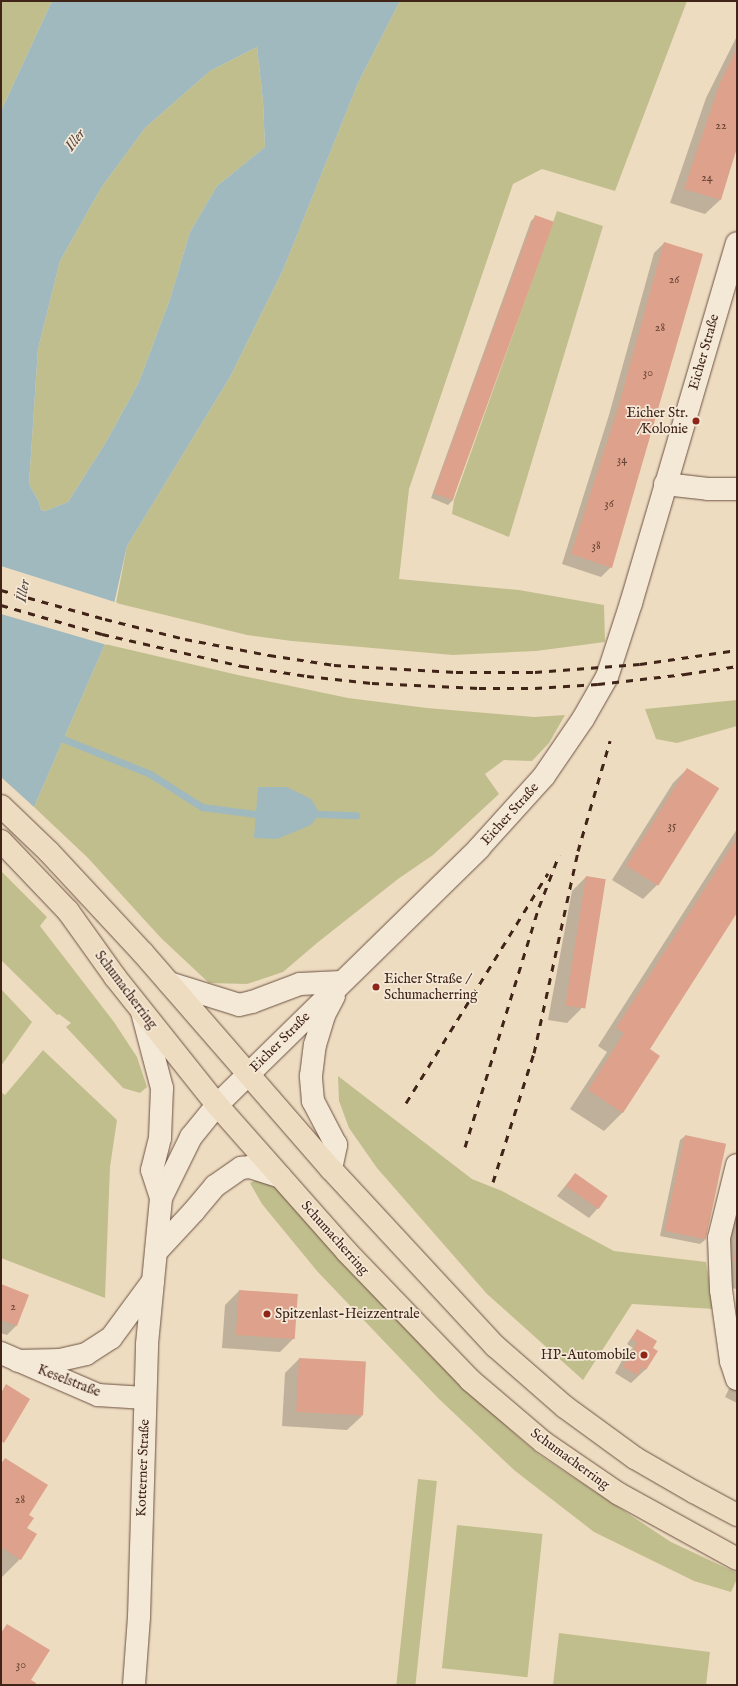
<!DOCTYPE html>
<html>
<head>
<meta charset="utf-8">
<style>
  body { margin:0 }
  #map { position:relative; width:738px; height:1686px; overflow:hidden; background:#eedcc1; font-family:"IM FELL English",serif }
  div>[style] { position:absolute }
  .green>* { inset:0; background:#c1be8d; transform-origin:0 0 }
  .water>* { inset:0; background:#9fb9be }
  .pier>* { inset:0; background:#eedcc1 }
  .shadow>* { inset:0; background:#0003 }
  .stream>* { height:7px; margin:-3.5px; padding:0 3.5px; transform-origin:3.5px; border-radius:3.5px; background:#9fb9be }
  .building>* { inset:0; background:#dea18b; transform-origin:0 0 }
  .roads { filter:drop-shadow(0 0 1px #6c5242) drop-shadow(0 0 1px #6c5242) }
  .minor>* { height:22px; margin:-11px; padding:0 11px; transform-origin:11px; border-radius:11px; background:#f4e8d7 }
  .major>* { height:22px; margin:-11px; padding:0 11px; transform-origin:11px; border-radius:11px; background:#eedcc1 }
  .rail>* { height:3px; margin-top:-1.5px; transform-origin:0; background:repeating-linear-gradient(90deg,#402418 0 7px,transparent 0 14px) }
  .dots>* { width:11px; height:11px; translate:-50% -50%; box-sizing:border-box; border:2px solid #f4e8d7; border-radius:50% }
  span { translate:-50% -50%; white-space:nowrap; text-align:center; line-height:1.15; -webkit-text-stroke:3.5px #f4e8d7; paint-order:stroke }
  .number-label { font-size:12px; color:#684335 }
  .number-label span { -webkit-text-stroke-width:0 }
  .street-label { font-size:14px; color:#402418 }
  .poi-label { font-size:14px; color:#402418 }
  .right { translate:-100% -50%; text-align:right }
  .left { translate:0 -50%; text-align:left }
  .water-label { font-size:15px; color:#584942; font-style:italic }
  .frame { position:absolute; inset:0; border:2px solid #402418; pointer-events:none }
</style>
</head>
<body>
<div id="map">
  <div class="green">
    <i style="clip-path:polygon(1px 1px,52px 1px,1px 111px)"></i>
    <i style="clip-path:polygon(400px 1px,687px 1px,615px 191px,542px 169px,513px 184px,409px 489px,399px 579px,519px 590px,604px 605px,605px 642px,536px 651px,453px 655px,292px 641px,247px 635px,116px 603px,127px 546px,230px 377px,283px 270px,358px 83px)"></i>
    <i style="clip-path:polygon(257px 47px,263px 101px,265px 147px,217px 186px,190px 232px,170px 299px,139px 382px,106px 442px,68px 502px,45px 511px,41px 510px,39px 502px,29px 484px,38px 349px,60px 261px,101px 188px,145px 128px,210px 71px)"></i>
    <i style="clip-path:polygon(557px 211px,603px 226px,509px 537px,452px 514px,454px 500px)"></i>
    <i style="clip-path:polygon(105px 644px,238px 675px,348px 698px,427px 708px,534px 717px,565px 715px,549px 743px,532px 761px,504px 760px,485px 774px,499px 794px,433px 855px,398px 879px,317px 943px,283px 972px,247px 984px,209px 983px,161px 938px,88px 858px,34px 807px)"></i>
    <i style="clip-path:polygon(737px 700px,737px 726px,677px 743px,656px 739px,645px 709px)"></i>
    <i style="clip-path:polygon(1px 871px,47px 917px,40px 926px,114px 1022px,137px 1057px,147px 1087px,140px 1093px,123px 1088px,66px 1027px,71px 1023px,59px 1014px,57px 1015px,1px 960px)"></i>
    <i style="clip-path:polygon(1px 989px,32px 1022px,1px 1066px)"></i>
    <i style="clip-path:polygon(43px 1050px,117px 1120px,110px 1167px,105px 1298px,1px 1258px,1px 1092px,5px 1095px)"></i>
    <i style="clip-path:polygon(338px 1076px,472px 1179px,502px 1191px,614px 1251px,706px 1262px,714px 1309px,632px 1304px,583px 1380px,487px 1294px,377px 1168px,349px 1128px,339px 1101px)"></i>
    <i style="clip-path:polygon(259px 1179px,273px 1184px,467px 1389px,514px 1433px,538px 1454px,671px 1542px,737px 1573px,737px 1579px,731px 1592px,694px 1581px,594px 1532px,514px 1470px,438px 1398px,317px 1271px,262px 1204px,250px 1183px)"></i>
    <i style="left:418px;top:1479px;width:19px;height:207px;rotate:6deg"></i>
    <i style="left:457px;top:1525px;width:86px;height:144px;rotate:6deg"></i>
    <i style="clip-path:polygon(559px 1633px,710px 1652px,706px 1685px,553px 1685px)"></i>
  </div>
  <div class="water">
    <i style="clip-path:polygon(evenodd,52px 1px,400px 1px,358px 83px,283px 270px,230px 377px,127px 546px,105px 644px,34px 807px,1px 861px,1px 111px,52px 1px,257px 47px,263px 101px,265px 147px,217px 186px,190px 232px,170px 299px,139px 382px,106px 442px,68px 502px,45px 511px,41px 510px,39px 502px,29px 484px,38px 349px,60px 261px,101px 188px,145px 128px,210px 71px,257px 47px)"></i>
    <i style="clip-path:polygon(258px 787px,287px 787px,311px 799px,320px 814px,311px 825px,277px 839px,254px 838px)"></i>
  </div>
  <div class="pier">
    <i style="clip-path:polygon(1px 566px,118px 603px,107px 645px,1px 614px)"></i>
    <i style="clip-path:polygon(1px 777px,35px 808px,1px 863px)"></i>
  </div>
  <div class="shadow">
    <i style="clip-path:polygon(737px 36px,737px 148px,720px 200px,705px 214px,670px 203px,706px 98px)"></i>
    <i style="clip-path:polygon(535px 217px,453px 500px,448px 505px,431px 498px,531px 221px)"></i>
    <i style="clip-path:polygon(664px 243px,611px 567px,601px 577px,562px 564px,609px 415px,654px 253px)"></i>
    <i style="clip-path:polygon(687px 769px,717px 788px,657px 885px,643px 899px,612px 880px,673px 783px)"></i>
    <i style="clip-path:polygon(737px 829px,737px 911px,649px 1050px,623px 1112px,604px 1131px,570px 1109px,607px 1052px,598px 1046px)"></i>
    <i style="clip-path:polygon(586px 877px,605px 880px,581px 1009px,567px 1023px,548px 1020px,572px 891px)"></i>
    <i style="clip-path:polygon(685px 1136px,705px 1240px,700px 1244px,660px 1236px,680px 1140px)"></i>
    <i style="clip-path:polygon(575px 1174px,598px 1208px,589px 1218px,557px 1196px)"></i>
    <i style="clip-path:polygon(737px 1181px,737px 1289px,710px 1285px,720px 1198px)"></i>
    <i style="clip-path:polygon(1px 1285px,16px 1326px,7px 1335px,1px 1333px)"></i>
    <i style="clip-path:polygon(239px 1291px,294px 1338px,280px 1352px,222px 1348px,225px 1305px)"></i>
    <i style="clip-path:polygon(637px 1330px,652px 1348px,646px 1369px,631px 1383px,615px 1373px,625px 1355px,633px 1348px,627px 1344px)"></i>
    <i style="clip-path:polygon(299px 1359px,362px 1416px,347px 1430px,282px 1426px,285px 1373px)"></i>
    <i style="clip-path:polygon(737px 1372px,737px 1403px,725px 1397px)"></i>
    <i style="clip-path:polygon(5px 1460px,26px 1528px,20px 1559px,1px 1578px,1px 1463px)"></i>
  </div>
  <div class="stream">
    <i style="left:56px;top:736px;width:101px;rotate:22deg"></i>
    <i style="left:150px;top:774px;width:62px;rotate:32.4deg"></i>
    <i style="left:202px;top:807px;width:54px;rotate:7.4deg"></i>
    <i style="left:320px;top:814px;width:36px;rotate:2deg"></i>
  </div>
  <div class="building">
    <i style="clip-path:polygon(737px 48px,737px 147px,721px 200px,684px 189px,720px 83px)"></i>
    <i style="left:535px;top:215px;width:20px;height:296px;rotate:20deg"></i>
    <i style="clip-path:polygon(664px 242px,703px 254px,612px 568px,571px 554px,619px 405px)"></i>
    <i style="left:687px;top:768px;width:38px;height:115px;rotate:32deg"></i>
    <i style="clip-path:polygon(737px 838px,737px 913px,650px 1049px,660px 1056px,623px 1113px,588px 1090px,624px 1033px,616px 1028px)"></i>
    <i style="left:586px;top:876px;width:20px;height:131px;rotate:9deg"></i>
    <i style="left:685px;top:1135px;width:42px;height:98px;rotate:12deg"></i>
    <i style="left:575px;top:1173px;width:40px;height:16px;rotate:35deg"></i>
    <i style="clip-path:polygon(736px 1243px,737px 1243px,737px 1261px,734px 1261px)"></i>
    <i style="clip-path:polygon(1px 1284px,29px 1295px,17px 1326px,1px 1320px)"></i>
    <i style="left:239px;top:1290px;width:59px;height:45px;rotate:4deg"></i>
    <i style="clip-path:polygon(637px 1329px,657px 1341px,653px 1348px,658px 1351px,646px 1370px,642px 1367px,637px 1375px,623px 1367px,637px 1343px,631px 1339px)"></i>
    <i style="left:299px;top:1358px;width:67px;height:54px;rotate:3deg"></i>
    <i style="clip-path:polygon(6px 1384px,30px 1399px,4px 1443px,1px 1441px,1px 1393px)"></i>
    <i style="clip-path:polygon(5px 1458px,48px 1485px,29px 1515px,34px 1518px,27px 1528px,37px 1534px,21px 1560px,1px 1547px,1px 1464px)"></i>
    <i style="clip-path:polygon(7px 1624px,50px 1650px,31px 1680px,36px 1683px,35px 1685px,1px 1685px,1px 1633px)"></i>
  </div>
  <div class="roads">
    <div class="minor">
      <i style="left:665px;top:484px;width:43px;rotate:6.6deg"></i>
      <i style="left:708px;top:489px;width:29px"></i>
      <i style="left:169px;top:983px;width:73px;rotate:17.4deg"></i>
      <i style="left:239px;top:1005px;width:13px;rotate:-13deg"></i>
      <i style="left:252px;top:1002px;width:51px;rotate:-20.6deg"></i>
      <i style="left:300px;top:984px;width:41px;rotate:-2.8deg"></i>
      <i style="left:142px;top:1012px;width:79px;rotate:75.3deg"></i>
      <i style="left:162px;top:1088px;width:50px;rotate:92.3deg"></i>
      <i style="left:160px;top:1138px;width:33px;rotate:104deg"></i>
      <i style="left:152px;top:1170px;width:29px;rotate:72deg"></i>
      <i style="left:737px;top:1165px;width:75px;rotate:103.9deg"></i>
      <i style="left:719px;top:1238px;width:52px;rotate:87.8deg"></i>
      <i style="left:721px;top:1290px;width:72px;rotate:82deg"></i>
      <i style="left:731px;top:1361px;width:19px;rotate:72deg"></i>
      <i style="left:331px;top:1169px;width:25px;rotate:-78deg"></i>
      <i style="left:336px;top:1145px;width:50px;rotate:-117.6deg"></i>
      <i style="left:313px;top:1101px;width:25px;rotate:-95deg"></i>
      <i style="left:311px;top:1076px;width:31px;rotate:-83deg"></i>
      <i style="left:315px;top:1045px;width:31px;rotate:-73deg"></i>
      <i style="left:324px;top:1015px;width:21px;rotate:-62deg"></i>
      <i style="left:156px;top:1252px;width:56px;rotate:-47.2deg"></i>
      <i style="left:194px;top:1211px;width:33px;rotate:-50deg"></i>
      <i style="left:215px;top:1186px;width:32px;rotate:-35deg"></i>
      <i style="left:241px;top:1168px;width:9px;rotate:-6deg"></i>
      <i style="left:250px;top:1167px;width:32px;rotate:18deg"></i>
      <i style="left:1px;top:1353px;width:106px;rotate:23.4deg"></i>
      <i style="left:98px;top:1395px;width:47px;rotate:3.7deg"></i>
      <i style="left:18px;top:1361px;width:42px;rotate:-1.4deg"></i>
      <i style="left:60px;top:1360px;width:27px;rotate:-13deg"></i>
      <i style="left:86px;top:1354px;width:30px;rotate:-33deg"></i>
      <i style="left:111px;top:1338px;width:71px;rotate:-53.6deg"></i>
      <i style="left:134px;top:1685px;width:68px;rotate:-85.8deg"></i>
      <i style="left:139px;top:1617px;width:273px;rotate:-88.3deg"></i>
      <i style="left:147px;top:1344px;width:147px;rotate:-84.5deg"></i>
      <i style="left:161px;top:1198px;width:68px;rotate:-63.8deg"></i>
      <i style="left:191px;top:1137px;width:41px;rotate:-50.9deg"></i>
      <i style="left:217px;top:1105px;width:367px;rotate:-44.4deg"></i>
      <i style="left:479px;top:848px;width:97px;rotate:-47.9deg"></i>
      <i style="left:544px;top:776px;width:69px;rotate:-55.6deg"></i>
      <i style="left:583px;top:719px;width:48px;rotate:-60.3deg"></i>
      <i style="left:607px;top:677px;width:78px;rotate:-72deg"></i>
      <i style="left:631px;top:603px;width:375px;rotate:-73.6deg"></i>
    </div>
    <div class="major">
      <i style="left:1px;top:806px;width:66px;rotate:43.8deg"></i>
      <i style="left:49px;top:852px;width:138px;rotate:47.1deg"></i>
      <i style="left:143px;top:953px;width:286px;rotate:49deg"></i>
      <i style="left:331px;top:1169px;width:241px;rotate:47.2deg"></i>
      <i style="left:495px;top:1346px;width:93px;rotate:41.1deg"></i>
      <i style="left:565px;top:1407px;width:87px;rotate:36.1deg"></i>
      <i style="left:635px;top:1458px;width:68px;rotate:30deg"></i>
      <i style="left:694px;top:1492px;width:49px;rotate:28.1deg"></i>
      <i style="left:1px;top:841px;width:97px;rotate:46.3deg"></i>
      <i style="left:68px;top:911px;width:81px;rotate:54.5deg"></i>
      <i style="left:115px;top:977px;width:164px;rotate:51.4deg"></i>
      <i style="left:217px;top:1105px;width:196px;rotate:48.5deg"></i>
      <i style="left:347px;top:1252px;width:178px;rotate:46.1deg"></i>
      <i style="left:470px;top:1380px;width:96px;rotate:40.3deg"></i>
      <i style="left:543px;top:1442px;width:92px;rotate:34.4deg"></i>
      <i style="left:619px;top:1494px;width:135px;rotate:28.8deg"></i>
    </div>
  </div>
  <div class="rail">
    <i style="left:1px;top:590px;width:108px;rotate:15.6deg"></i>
    <i style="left:105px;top:619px;width:82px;rotate:14deg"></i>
    <i style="left:185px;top:639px;width:86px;rotate:10.8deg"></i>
    <i style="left:269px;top:655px;width:66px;rotate:8.7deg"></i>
    <i style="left:334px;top:665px;width:122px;rotate:3.3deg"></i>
    <i style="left:456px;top:672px;width:79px"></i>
    <i style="left:535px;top:672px;width:105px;rotate:-4.4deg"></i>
    <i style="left:640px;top:664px;width:98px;rotate:-8.2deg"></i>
    <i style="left:1px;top:605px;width:105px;rotate:16deg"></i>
    <i style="left:102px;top:634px;width:144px;rotate:12.9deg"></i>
    <i style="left:242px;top:666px;width:66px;rotate:8.7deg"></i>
    <i style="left:307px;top:676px;width:65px;rotate:6.1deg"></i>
    <i style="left:372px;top:683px;width:107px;rotate:2.7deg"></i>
    <i style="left:479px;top:688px;width:56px"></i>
    <i style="left:535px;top:688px;width:63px;rotate:-3.6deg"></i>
    <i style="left:598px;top:684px;width:88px;rotate:-6.6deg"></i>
    <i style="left:685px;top:674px;width:53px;rotate:-8.7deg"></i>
    <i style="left:406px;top:1103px;width:270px;rotate:-58.3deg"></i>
    <i style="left:465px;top:1147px;width:251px;rotate:-72.9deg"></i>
    <i style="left:539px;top:907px;width:56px;rotate:-69deg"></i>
    <i style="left:493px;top:1182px;width:135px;rotate:-72.4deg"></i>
    <i style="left:534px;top:1053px;width:207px;rotate:-77.7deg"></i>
    <i style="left:578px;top:851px;width:115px;rotate:-73.8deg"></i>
  </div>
  <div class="dots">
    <i style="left:696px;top:421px;background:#8f2418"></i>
    <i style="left:376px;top:987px;background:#8f2418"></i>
    <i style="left:267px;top:1314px;background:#8f2418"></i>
    <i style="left:644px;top:1355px;background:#8f2418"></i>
  </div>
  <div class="number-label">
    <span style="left:721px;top:126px">22</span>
    <span style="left:707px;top:178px">24</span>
    <span style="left:674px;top:280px">26</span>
    <span style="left:660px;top:328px">28</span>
    <span style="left:648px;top:373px">30</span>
    <span style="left:622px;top:460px">34</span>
    <span style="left:609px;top:504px">36</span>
    <span style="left:596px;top:546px">38</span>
    <span style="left:672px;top:826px">35</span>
    <span style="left:13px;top:1307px">2</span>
    <span style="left:20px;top:1500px">28</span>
    <span style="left:21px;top:1665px">30</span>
  </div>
  <div class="street-label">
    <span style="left:704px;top:352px;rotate:-74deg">Eicher Straße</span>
    <span style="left:510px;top:814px;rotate:-48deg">Eicher Straße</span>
    <span style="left:126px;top:990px;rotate:53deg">Schumacherring</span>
    <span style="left:280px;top:1042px;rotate:-45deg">Eicher Straße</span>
    <span style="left:335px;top:1238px;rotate:48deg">Schumacherring</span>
    <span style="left:69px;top:1381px;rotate:21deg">Keselstraße</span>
    <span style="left:570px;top:1459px;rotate:36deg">Schumacherring</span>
    <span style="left:143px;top:1468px;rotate:-88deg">Kotterner Straße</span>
  </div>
  <div class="poi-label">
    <span class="right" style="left:688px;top:421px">Eicher Str.<br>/Kolonie</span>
    <span class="left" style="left:384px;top:987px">Eicher Straße /<br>Schumacherring</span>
    <span class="left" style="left:275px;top:1314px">Spitzenlast-Heizzentrale</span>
    <span class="right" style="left:636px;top:1355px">HP-Automobile</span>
  </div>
  <div class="water-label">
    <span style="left:75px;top:140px;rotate:-52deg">Iller</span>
    <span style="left:23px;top:591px;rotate:-80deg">Iller</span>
  </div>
  <div class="frame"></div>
</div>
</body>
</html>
